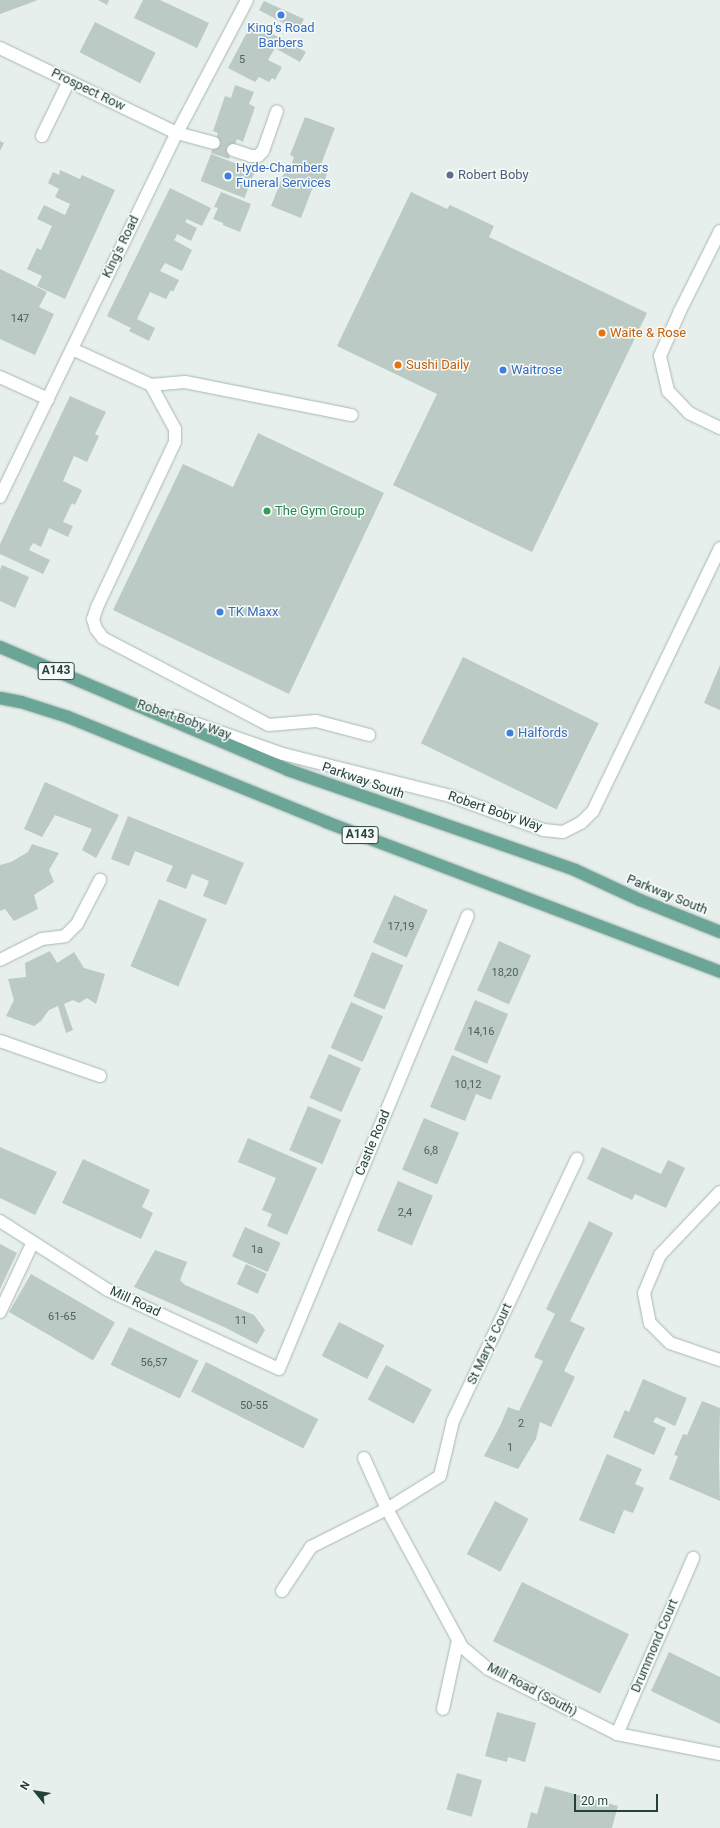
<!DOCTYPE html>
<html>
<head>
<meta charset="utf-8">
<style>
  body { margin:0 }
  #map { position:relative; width:720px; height:1828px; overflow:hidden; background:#e6efeb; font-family:Roboto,sans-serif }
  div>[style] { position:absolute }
  .building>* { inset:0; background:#bbcac4; transform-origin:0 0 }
  .roads { filter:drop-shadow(0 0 1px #a8b8b2) drop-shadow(0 0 1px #a8b8b2) }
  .lane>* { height:12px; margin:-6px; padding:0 6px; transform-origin:6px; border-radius:6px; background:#fff }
  .street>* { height:12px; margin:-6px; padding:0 6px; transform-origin:6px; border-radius:6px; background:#fff }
  .primary>* { height:12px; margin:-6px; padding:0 6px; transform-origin:6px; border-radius:6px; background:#6aa596 }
  .dots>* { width:11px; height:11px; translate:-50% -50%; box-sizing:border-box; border:2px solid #f7fbf9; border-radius:50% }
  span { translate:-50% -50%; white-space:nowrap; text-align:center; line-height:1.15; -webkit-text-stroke:3px #f7fbf9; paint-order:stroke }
  .number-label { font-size:11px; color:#4a645c }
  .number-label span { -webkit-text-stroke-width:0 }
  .shield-label span { padding:1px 3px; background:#f7fbf9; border:1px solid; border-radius:3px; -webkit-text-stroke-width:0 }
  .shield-label { font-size:12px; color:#24423a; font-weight:700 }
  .shop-label { font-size:13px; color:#366cbe }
  .left { translate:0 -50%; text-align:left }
  .street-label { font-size:13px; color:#24423a }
  .service-label { font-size:13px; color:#4e5e75 }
  .food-label { font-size:13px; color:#c56008 }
  .leisure-label { font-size:13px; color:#27864d }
  .north { position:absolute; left:16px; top:1772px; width:40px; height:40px; -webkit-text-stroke:3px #f7fbf9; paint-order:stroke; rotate:300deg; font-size:11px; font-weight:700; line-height:16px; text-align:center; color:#24423a }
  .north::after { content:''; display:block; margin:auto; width:14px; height:18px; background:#24423a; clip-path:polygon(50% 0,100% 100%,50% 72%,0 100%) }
  .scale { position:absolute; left:574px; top:1794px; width:84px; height:18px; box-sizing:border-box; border:2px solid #24423a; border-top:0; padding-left:5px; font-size:12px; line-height:14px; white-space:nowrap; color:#24423a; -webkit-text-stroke:3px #f7fbf9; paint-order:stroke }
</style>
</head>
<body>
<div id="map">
  <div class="building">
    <i style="clip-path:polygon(0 0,38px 0,0 14px)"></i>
    <i style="clip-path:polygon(98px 0,109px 0,107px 5px)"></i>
    <i style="clip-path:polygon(143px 0,160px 0,209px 23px,197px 48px,134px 18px)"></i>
    <i style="clip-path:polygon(264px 1px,304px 19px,298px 31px,259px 10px)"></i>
    <i style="left:95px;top:22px;width:68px;height:34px;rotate:27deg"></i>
    <i style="clip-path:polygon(252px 23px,306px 52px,300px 62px,275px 48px,268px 60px,282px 67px,275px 80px,272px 78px,269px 82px,259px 77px,255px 82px,228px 68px)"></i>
    <i style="clip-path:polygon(235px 85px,254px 92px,249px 104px,255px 107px,243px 142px,237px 139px,229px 159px,211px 153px,218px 133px,213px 131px,225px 96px,231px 98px)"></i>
    <i style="clip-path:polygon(305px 117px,335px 128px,320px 167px,328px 170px,324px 182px,316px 179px,301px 218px,271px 206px,286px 168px,290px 169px,294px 157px,290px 155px)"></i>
    <i style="clip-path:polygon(0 141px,4px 143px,0 151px)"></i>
    <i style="left:211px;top:154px;width:47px;height:29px;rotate:21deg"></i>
    <i style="clip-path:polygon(60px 170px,80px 179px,82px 175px,115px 190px,65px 299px,37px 286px,42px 276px,27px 269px,37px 248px,41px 250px,52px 226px,37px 219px,44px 205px,65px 215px,70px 204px,55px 197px,59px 189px,48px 183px,53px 172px,59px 175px)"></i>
    <i style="clip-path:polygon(170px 188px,211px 208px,202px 226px,187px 219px,185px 222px,197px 228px,191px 241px,177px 234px,176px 237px,174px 240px,192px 250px,182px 271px,165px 263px,160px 271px,179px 280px,173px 292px,171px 290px,166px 299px,150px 292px,137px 319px,155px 328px,149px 341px,129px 331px,131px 328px,107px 316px)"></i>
    <i style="clip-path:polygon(221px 192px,251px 204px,240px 232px,223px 225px,223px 223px,213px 219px,218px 208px,214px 207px)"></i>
    <i style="clip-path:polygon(411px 192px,447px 209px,450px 205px,494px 226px,489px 237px,647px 313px,532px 552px,393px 485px,437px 394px,337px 346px)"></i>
    <i style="clip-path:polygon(0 269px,47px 292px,39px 307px,54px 314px,35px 355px,0 339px)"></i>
    <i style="clip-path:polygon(70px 396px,106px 412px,95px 434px,99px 436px,87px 462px,74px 456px,63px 481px,82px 490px,75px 505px,72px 503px,63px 522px,73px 526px,68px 537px,49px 528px,41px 547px,33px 543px,29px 550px,50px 560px,43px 574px,0 554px,0 544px)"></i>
    <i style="clip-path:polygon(258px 433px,384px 493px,289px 694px,113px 610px,183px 464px,233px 487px)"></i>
    <i style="clip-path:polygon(2px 565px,29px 577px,15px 608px,0 601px,0 570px)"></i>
    <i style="left:463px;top:657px;width:151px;height:96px;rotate:26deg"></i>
    <i style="clip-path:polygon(720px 665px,720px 710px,704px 703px)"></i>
    <i style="clip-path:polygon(45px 782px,119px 815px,96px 858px,82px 850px,92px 829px,55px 815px,42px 837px,24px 829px)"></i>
    <i style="clip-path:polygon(128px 816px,244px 863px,226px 905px,203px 896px,209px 881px,192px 874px,186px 889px,166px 881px,173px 866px,135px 851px,129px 866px,111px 859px)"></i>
    <i style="clip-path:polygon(32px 844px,59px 853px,49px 870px,54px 882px,34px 895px,38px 909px,14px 921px,5px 909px,0 911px,0 865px,11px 862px,28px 852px)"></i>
    <i style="left:394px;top:895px;width:37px;height:52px;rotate:24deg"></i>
    <i style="left:159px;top:899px;width:52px;height:73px;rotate:23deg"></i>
    <i style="left:499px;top:941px;width:35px;height:54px;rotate:24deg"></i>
    <i style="clip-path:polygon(50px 951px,57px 963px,74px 952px,84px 968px,105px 974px,96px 1004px,87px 998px,79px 1003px,73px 1000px,64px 1004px,73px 1030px,66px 1033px,58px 1006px,49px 1010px,41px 1021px,34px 1026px,6px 1016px,14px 1000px,8px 979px,26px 977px,25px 963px)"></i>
    <i style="left:372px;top:952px;width:34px;height:48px;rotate:23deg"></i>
    <i style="left:475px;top:1000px;width:36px;height:54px;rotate:23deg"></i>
    <i style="left:351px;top:1002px;width:35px;height:50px;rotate:24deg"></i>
    <i style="left:329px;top:1054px;width:35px;height:48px;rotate:24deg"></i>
    <i style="clip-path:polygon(452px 1055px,501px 1076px,491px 1100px,476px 1094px,465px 1121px,430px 1107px)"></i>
    <i style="left:308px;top:1106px;width:36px;height:48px;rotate:23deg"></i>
    <i style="left:424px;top:1118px;width:38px;height:56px;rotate:23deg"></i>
    <i style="clip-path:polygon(248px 1138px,317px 1168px,287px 1235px,267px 1226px,272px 1214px,262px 1210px,276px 1178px,238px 1162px)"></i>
    <i style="clip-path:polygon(0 1147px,57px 1172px,35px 1215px,0 1198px)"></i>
    <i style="clip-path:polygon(602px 1147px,661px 1174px,668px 1160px,685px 1168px,666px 1208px,635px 1194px,632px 1200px,587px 1179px)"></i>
    <i style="clip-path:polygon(83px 1159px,150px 1190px,142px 1207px,153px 1213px,141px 1239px,62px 1203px)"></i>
    <i style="left:398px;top:1181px;width:38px;height:54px;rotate:23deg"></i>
    <i style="clip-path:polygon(589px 1221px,613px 1233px,570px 1321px,585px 1328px,564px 1371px,575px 1377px,551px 1427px,540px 1422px,536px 1439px,518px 1469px,484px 1456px,500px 1426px,508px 1407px,519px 1411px,543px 1361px,534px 1357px,555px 1314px,546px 1309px)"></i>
    <i style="left:245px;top:1227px;width:39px;height:32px;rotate:24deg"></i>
    <i style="clip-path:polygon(0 1244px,17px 1253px,0 1289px)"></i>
    <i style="clip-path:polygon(155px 1250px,187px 1262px,180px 1280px,185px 1285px,254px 1315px,265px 1330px,257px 1344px,222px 1326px,134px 1287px)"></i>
    <i style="left:246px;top:1264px;width:23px;height:22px;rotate:25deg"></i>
    <i style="left:31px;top:1274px;width:97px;height:44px;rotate:30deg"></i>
    <i style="left:339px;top:1322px;width:51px;height:38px;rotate:27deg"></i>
    <i style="left:129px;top:1327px;width:77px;height:42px;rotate:26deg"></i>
    <i style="left:206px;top:1362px;width:126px;height:33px;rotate:27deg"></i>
    <i style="left:386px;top:1365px;width:52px;height:39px;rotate:28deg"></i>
    <i style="clip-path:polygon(643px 1379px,687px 1398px,675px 1426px,656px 1417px,653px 1422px,666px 1428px,654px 1455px,613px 1437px,625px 1410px,629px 1412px)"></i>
    <i style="clip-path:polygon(702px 1401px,720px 1408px,719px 1460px,720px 1501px,669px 1479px,678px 1456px,674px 1455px,683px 1434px,687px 1435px)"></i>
    <i style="clip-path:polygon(607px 1454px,642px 1469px,635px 1484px,644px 1488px,633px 1513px,624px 1510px,614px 1534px,579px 1520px)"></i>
    <i style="left:495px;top:1501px;width:38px;height:60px;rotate:28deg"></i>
    <i style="left:522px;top:1582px;width:119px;height:66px;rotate:26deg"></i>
    <i style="clip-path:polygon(669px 1652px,720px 1677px,720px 1724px,651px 1691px)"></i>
    <i style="clip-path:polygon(497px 1712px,536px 1723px,525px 1762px,508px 1757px,507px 1762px,485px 1756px)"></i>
    <i style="left:457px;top:1773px;width:26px;height:38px;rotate:16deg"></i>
    <i style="clip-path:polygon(545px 1786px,618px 1806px,612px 1828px,527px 1828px,531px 1812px,537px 1814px)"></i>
  </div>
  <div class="roads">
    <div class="lane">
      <i style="left:177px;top:133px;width:38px;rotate:15deg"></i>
      <i style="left:42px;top:136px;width:61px;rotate:-63.9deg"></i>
      <i style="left:233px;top:150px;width:19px;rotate:18deg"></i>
      <i style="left:251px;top:156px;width:7px"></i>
      <i style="left:258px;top:156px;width:7px;rotate:-45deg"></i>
      <i style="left:263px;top:151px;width:42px;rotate:-70.7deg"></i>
      <i style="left:72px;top:349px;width:87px;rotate:24.5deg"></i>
      <i style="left:151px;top:385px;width:34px;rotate:-5deg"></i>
      <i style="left:185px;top:382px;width:170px;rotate:11.2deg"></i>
      <i style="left:0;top:377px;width:53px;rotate:24.6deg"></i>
      <i style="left:151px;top:385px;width:50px;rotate:61.4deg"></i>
      <i style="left:175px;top:429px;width:13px;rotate:90deg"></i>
      <i style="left:175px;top:442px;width:183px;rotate:115.3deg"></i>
      <i style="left:97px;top:607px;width:13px;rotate:108deg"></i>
      <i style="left:93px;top:619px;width:10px;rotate:73deg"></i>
      <i style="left:96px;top:629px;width:11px;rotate:52deg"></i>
      <i style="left:103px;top:638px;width:187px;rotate:27.7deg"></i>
      <i style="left:269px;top:725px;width:47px;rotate:-4.9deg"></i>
      <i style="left:316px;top:721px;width:55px;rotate:14.8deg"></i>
      <i style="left:42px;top:939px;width:23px;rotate:-7deg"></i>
      <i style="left:65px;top:936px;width:17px;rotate:-45deg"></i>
      <i style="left:77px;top:924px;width:50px;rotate:-62.4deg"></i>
      <i style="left:0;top:1041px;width:106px;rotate:19.3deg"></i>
      <i style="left:720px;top:1192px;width:87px;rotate:133.6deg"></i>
      <i style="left:660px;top:1255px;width:41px;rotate:112.8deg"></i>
      <i style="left:644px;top:1293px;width:31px;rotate:79deg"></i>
      <i style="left:650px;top:1323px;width:28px;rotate:45deg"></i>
      <i style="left:670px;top:1343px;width:53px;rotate:18.8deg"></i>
      <i style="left:0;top:1312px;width:77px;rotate:-64.8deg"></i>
      <i style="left:443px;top:1709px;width:71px;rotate:-77.7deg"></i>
    </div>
    <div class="street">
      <i style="left:0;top:48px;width:196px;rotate:25.7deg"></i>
      <i style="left:720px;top:231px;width:89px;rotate:116.6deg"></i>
      <i style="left:680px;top:311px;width:49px;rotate:114deg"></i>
      <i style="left:660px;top:356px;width:36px;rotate:77deg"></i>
      <i style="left:668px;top:391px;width:30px;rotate:46deg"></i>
      <i style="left:689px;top:413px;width:34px;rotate:26deg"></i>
      <i style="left:0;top:497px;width:405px;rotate:-64.1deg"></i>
      <i style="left:177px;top:133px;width:150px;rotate:-62.2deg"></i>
      <i style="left:174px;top:716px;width:115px;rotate:19.2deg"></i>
      <i style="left:283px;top:754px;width:172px;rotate:14.1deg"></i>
      <i style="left:450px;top:796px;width:100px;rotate:19.9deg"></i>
      <i style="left:544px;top:830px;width:19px;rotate:6deg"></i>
      <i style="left:563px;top:832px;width:20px;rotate:-27deg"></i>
      <i style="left:581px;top:823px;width:17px;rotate:-45deg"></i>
      <i style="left:593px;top:811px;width:292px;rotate:-64.2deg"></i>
      <i style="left:0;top:960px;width:47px;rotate:-26.6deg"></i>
      <i style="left:0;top:1221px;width:128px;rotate:32.6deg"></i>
      <i style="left:108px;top:1290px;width:188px;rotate:24.8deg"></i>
      <i style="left:279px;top:1369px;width:491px;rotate:-67.4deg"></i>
      <i style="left:364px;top:1458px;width:56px;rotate:65.7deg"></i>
      <i style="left:387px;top:1509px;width:157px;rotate:61.5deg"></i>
      <i style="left:462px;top:1647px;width:34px;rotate:40deg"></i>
      <i style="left:488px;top:1669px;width:144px;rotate:26.7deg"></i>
      <i style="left:617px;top:1734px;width:105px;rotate:11deg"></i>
      <i style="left:282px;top:1591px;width:53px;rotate:-56.6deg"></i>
      <i style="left:311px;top:1547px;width:85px;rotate:-26.6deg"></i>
      <i style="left:387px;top:1509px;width:62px;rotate:-31.9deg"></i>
      <i style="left:440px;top:1476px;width:57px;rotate:-76.7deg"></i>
      <i style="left:453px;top:1421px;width:290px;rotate:-64.7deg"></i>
      <i style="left:617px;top:1734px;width:192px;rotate:-66.6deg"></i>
    </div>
    <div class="primary">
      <i style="left:0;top:647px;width:313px;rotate:23.1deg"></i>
      <i style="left:288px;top:770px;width:304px;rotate:19.2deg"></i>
      <i style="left:575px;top:870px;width:72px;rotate:24.8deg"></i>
      <i style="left:640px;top:900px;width:86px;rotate:21.8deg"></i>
      <i style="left:0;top:698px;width:21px;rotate:11deg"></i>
      <i style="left:21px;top:702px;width:49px;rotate:17.7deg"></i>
      <i style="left:68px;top:717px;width:279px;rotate:22.1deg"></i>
      <i style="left:326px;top:822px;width:422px;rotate:20.8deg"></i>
    </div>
  </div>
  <div class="dots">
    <i style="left:281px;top:15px;background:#3f7fe0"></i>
    <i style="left:450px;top:175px;background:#5c6f8a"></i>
    <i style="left:228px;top:176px;background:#3f7fe0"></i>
    <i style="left:602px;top:333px;background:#e8710a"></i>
    <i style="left:398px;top:365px;background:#e8710a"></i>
    <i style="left:503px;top:370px;background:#3f7fe0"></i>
    <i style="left:267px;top:511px;background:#2e9e5b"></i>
    <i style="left:220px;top:612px;background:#3f7fe0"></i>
    <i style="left:510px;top:733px;background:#3f7fe0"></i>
  </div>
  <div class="number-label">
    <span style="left:242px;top:60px">5</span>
    <span style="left:20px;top:319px">147</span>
    <span style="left:401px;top:927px">17,19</span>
    <span style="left:505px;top:973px">18,20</span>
    <span style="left:481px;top:1032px">14,16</span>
    <span style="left:468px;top:1085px">10,12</span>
    <span style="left:431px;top:1151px">6,8</span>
    <span style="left:405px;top:1213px">2,4</span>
    <span style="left:257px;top:1250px">1a</span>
    <span style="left:62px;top:1317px">61-65</span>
    <span style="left:241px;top:1321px">11</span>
    <span style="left:154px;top:1363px">56,57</span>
    <span style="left:254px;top:1406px">50-55</span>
    <span style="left:521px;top:1424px">2</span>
    <span style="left:510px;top:1448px">1</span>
  </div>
  <div class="shield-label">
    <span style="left:56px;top:671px">A143</span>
    <span style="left:360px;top:835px">A143</span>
  </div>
  <div class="shop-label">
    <span style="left:281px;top:36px">King's Road<br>Barbers</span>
    <span class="left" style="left:236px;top:176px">Hyde-Chambers<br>Funeral Services</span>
    <span class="left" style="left:511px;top:370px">Waitrose</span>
    <span class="left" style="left:228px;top:612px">TK Maxx</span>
    <span class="left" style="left:518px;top:733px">Halfords</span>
  </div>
  <div class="street-label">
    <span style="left:88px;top:90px;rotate:26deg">Prospect Row</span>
    <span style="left:121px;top:247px;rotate:-64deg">King's Road</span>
    <span style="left:184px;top:720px;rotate:19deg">Robert Boby Way</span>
    <span style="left:363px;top:781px;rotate:19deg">Parkway South</span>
    <span style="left:495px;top:812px;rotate:19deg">Robert Boby Way</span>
    <span style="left:667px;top:895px;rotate:22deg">Parkway South</span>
    <span style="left:373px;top:1143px;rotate:-67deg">Castle Road</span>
    <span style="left:135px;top:1302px;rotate:25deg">Mill Road</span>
    <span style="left:490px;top:1344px;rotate:-65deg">St Mary's Court</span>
    <span style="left:655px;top:1646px;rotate:-67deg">Drummond Court</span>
    <span style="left:532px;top:1690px;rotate:28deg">Mill Road (South)</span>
  </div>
  <div class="service-label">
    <span class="left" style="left:458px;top:175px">Robert Boby</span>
  </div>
  <div class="food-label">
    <span class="left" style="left:610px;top:333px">Waite &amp; Rose</span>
    <span class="left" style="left:406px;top:365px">Sushi Daily</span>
  </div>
  <div class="leisure-label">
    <span class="left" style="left:275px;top:511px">The Gym Group</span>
  </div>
  <div class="north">N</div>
  <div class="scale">20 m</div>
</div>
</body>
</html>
